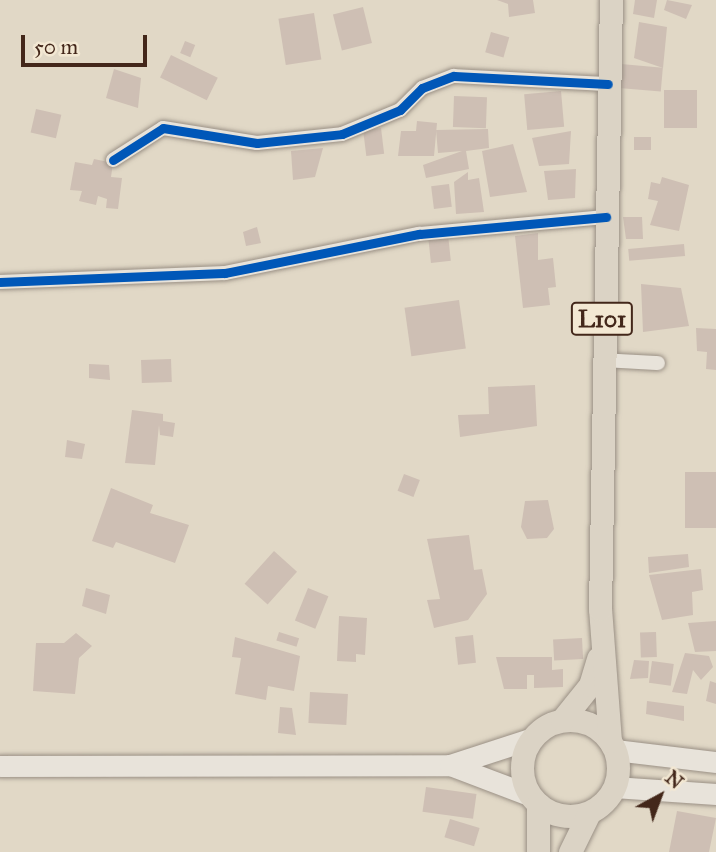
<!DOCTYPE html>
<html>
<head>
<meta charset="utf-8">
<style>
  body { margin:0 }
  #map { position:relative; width:716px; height:852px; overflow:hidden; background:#e1d8c6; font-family:"IM FELL Great Primer",serif }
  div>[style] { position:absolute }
  .building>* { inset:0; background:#cebfb4; transform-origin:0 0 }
  .roads { filter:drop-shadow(0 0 2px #9a9085) drop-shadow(0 0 2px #9a9085) }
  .minor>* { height:14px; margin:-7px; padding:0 7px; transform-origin:7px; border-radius:7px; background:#e8e3da }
  .secondary>* { height:21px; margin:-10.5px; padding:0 10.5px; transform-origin:10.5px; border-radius:10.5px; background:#e8e3da }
  .primary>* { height:23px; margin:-11.5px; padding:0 11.5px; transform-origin:11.5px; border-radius:11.5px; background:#dbd3c5 }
  .primary>.ring { margin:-11.5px; padding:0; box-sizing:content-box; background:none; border:23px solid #dbd3c5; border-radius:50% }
  .cycleway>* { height:9px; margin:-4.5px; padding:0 4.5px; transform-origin:4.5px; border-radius:4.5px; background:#0057b8 }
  span { translate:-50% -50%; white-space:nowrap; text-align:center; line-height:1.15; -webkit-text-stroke:5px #f3e8d3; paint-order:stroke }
  .shield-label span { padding:2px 5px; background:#f3e8d3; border:2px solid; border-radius:5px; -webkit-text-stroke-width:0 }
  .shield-label { font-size:23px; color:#43271a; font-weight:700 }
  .north { position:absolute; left:625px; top:761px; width:70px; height:70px; -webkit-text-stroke:5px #f3e8d3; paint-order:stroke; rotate:41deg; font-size:19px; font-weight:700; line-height:28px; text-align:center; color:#43271a }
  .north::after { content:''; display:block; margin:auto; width:24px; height:32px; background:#43271a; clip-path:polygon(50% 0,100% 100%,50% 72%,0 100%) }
  .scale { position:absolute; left:21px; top:35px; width:126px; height:32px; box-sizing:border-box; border:4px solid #43271a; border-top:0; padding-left:9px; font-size:21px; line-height:24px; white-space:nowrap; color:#43271a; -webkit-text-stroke:5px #f3e8d3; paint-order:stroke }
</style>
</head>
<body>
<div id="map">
  <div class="building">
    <i style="clip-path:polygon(497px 0,533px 0,535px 13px,509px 17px,508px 4px)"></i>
    <i style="clip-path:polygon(635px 0,657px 0,654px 18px,633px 14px)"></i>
    <i style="clip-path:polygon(667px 0,692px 5px,686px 19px,664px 10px)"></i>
    <i style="left:363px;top:7px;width:37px;height:31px;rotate:76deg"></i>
    <i style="left:314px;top:13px;width:47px;height:36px;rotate:81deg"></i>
    <i style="clip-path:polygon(639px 22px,667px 27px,663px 68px,634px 58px)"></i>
    <i style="left:491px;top:32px;width:19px;height:21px;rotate:16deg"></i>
    <i style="left:185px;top:41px;width:11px;height:13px;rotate:22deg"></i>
    <i style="left:171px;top:55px;width:52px;height:25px;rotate:26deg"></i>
    <i style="left:621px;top:64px;width:42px;height:24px;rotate:5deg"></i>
    <i style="clip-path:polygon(114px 69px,141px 78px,138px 108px,106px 98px)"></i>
    <i style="left:664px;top:90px;width:33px;height:38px"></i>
    <i style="left:561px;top:91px;width:36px;height:37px;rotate:85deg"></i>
    <i style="left:454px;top:96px;width:33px;height:31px;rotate:2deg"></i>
    <i style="left:36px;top:109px;width:26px;height:24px;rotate:13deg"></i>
    <i style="clip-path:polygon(417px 121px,437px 123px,434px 156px,398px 156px,401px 131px,416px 131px)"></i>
    <i style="left:381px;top:128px;width:26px;height:18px;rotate:83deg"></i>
    <i style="clip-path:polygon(488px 129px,489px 148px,466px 151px,469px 169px,426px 178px,423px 165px,462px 151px,438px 153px,436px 130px)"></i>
    <i style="clip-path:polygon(571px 131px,569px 164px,539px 166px,532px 138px)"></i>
    <i style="left:634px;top:137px;width:17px;height:13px"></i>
    <i style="clip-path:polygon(513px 144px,527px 192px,490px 197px,482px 151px)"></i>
    <i style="clip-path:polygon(323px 148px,315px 177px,293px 180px,291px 151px)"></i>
    <i style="clip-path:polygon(94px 159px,113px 163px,111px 177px,122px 178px,118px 209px,106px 208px,107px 199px,98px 196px,96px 205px,79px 201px,82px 191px,70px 190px,75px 162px,92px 165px)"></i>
    <i style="clip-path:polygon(576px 169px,575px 198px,548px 200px,544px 171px)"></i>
    <i style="clip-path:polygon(468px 172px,468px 180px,479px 178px,484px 212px,456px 214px,454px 182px)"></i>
    <i style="clip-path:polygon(662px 177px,689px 185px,679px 231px,650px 225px,658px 201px,648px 199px,651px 182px,660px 184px)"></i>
    <i style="left:449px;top:184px;width:23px;height:18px;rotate:83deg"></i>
    <i style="clip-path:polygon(623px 217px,642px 217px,643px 239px,626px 239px)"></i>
    <i style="clip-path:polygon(257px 227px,261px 243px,246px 246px,243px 232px)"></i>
    <i style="clip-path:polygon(538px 233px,538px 260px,553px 258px,556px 287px,548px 288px,550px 305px,523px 308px,515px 236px)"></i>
    <i style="left:448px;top:234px;width:27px;height:20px;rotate:84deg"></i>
    <i style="left:684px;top:244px;width:12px;height:56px;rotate:85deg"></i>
    <i style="clip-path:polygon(641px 284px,681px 288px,689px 326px,643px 332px)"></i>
    <i style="left:459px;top:300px;width:49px;height:55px;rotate:82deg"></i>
    <i style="clip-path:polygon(696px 328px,716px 329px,716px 370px,706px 369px,707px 352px,697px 351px)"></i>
    <i style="left:171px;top:359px;width:23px;height:30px;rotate:88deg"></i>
    <i style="clip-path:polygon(89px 364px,109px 365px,110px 380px,89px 378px)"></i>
    <i style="clip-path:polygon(535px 385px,537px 426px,460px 437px,458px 415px,489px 414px,488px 387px)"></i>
    <i style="clip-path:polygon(132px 410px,163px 414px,163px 421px,175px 423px,173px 437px,160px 435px,159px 425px,155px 465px,125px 463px)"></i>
    <i style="clip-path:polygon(67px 440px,85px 444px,82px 459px,65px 457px)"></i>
    <i style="left:685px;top:472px;width:31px;height:56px"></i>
    <i style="left:404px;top:474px;width:17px;height:18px;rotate:21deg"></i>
    <i style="clip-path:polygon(111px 488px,153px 505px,150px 513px,189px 525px,175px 563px,116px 542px,113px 548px,92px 541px)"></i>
    <i style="clip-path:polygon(548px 500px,554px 529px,547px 538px,527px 539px,521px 527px,525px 501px)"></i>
    <i style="clip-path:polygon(469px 535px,474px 570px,482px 569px,487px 594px,468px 620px,434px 628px,427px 600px,440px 599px,427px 539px)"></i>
    <i style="left:274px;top:551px;width:31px;height:44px;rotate:42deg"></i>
    <i style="clip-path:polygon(688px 554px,689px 567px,649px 573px,648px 557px)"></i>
    <i style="clip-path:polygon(701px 569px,703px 590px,692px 592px,693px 615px,662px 620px,649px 575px)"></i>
    <i style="clip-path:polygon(86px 588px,110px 595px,106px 614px,82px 606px)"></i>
    <i style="left:308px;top:588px;width:22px;height:35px;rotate:22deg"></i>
    <i style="clip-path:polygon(339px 616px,367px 618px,365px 655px,356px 654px,356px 662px,337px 661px)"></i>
    <i style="clip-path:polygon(716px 621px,716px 651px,695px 652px,688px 623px)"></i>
    <i style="left:279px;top:632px;width:21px;height:9px;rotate:17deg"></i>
    <i style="left:656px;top:632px;width:25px;height:16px;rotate:88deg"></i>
    <i style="clip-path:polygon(76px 633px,92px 646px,79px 658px,75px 694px,33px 691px,36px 643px,64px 643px)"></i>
    <i style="left:473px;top:635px;width:28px;height:18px;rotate:84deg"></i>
    <i style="clip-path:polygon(235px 637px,300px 656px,294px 691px,268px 686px,266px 700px,235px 694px,241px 658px,232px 657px)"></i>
    <i style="left:582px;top:638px;width:21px;height:29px;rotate:87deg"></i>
    <i style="clip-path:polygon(685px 653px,709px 656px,713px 667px,701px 680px,693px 670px,687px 694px,672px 692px)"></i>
    <i style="clip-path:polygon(496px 657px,552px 657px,552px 670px,563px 669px,563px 687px,534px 688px,534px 675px,527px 675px,527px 689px,504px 689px)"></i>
    <i style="clip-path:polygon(634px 660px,649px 661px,648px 678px,630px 679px)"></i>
    <i style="left:652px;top:661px;width:22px;height:22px;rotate:8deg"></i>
    <i style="clip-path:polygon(710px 681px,716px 683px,716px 704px,706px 701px)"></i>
    <i style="left:310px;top:692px;width:38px;height:31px;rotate:3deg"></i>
    <i style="clip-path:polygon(647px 701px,684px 706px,684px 721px,646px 714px)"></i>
    <i style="clip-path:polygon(280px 707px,292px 708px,296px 735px,278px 733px)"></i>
    <i style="left:426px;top:787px;width:51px;height:25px;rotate:8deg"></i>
    <i style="clip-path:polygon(677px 811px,716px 818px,709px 852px,669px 852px)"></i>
    <i style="left:450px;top:819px;width:31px;height:19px;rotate:17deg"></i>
  </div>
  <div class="roads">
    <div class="minor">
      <i style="left:113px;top:160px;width:59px;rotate:-32.6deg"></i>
      <i style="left:163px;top:128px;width:95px;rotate:9.1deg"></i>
      <i style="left:257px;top:143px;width:85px;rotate:-6deg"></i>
      <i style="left:342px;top:134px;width:63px;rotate:-22.5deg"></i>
      <i style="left:400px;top:110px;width:31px;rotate:-45deg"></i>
      <i style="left:422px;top:88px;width:34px;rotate:-21deg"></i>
      <i style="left:454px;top:76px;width:154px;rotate:3deg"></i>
      <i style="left:0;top:282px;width:225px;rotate:-2.3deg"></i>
      <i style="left:225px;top:273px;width:198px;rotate:-11.4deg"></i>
      <i style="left:419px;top:234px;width:188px;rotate:-5.2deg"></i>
      <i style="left:602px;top:360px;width:56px;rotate:3.1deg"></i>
    </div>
    <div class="secondary">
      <i style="left:615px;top:750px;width:102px;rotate:6.8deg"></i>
      <i style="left:450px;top:765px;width:85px;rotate:20.8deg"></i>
      <i style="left:0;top:766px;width:450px;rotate:-0.1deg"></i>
      <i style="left:450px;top:765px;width:84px;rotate:-18deg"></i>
      <i style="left:614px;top:787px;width:102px;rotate:3.9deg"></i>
    </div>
    <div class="primary">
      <i class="ring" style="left:522px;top:720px;width:73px;height:73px"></i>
      <i style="left:562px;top:720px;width:45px;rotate:-51.3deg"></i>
      <i style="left:590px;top:685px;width:28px;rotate:-73deg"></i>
      <i style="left:610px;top:741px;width:132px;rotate:-94.3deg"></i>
      <i style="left:600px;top:609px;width:609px;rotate:-88.97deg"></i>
      <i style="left:538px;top:804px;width:48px;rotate:90deg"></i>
      <i style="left:570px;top:852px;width:43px;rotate:-64deg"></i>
    </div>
  </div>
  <div class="cycleway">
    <i style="left:113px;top:160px;width:59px;rotate:-32.6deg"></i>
    <i style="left:163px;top:128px;width:95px;rotate:9.1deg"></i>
    <i style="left:257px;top:143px;width:85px;rotate:-6deg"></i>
    <i style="left:342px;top:134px;width:63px;rotate:-22.5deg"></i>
    <i style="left:400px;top:110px;width:31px;rotate:-45deg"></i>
    <i style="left:422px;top:88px;width:34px;rotate:-21deg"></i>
    <i style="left:454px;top:76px;width:154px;rotate:3deg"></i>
    <i style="left:0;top:282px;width:225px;rotate:-2.3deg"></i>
    <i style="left:225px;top:273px;width:198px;rotate:-11.4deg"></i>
    <i style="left:419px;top:234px;width:188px;rotate:-5.2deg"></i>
  </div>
  <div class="shield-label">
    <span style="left:602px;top:319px">L101</span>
  </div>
  <div class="north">N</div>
  <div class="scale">50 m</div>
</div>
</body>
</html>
